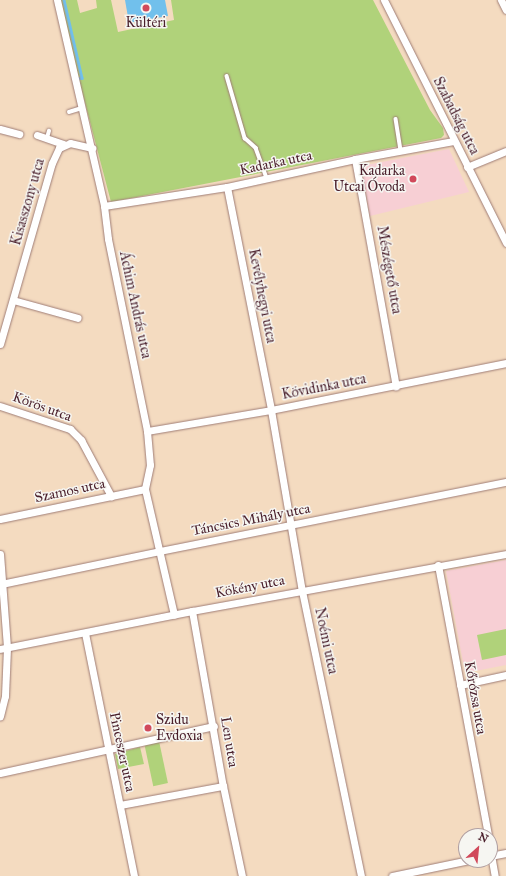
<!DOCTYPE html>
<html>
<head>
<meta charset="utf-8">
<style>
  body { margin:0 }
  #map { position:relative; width:506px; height:876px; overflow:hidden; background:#f4dbc0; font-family:"IM FELL Great Primer",serif }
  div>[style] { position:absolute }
  .built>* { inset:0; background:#f7cfd4 }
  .green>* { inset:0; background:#b0d27a; transform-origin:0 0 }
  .water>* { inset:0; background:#71c0ec }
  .stream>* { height:2.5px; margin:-1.25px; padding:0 1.25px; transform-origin:1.25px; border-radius:1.25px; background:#71c0ec }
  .roads { filter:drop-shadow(0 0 1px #9f7d76) drop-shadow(0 0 1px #9f7d76) }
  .lane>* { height:3.5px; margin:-1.75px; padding:0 1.75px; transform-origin:1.75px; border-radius:1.75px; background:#fff }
  .street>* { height:7px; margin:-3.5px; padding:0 3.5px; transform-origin:3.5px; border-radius:3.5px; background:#fff }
  .dots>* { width:11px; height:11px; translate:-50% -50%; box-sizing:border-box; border:2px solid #f6f6f2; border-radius:50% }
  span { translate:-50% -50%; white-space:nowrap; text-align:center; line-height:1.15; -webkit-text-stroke:3px #f6f6f2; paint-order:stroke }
  .poi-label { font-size:14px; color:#4a1f2b }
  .right { translate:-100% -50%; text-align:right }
  .left { translate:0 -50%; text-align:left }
  .street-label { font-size:14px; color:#4a1f2b }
  .north { position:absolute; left:458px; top:828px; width:40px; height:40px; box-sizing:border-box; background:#f6f6f2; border:1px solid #b1a0a2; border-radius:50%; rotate:27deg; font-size:11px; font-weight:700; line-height:16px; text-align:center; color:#4a1f2b }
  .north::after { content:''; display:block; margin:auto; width:14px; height:18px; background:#d1495b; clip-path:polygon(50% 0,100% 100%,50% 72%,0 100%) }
</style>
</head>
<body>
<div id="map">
  <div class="built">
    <i style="clip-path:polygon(449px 149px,469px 192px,370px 216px,361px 166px)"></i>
    <i style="clip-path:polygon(506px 560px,506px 665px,465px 673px,446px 571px)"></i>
  </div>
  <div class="green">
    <i style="clip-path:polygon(58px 0,77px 0,80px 13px,97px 8px,96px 0,111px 0,118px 32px,174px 20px,171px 0,373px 0,430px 110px,443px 128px,444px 135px,441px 138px,111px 202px)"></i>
    <i style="clip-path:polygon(506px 629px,506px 655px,482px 660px,477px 635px)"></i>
    <i style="left:159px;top:741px;width:43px;height:15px;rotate:78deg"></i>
    <i style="clip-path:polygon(140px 747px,144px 764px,118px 769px,115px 754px)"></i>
  </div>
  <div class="water">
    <i style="clip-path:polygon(125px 0,165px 0,168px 16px,129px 23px)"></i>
  </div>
  <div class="stream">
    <i style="left:64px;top:0;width:80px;rotate:77deg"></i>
    <i style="left:82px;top:78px;width:5px;rotate:169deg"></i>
  </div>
  <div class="roads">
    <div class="lane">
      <i style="left:227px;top:76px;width:65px;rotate:73.8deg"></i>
      <i style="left:245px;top:138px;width:15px;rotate:42deg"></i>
      <i style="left:256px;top:148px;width:32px;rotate:70deg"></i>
      <i style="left:69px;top:112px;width:14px;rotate:-17deg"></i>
      <i style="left:396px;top:119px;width:32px;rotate:81deg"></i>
      <i style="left:47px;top:138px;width:7px;rotate:-74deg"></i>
    </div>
    <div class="street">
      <i style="left:57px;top:0;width:211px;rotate:77.1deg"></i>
      <i style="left:104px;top:206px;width:33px;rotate:83deg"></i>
      <i style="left:108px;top:239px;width:196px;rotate:78.5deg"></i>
      <i style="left:147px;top:431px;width:34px;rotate:85deg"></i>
      <i style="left:150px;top:465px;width:25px;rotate:102deg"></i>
      <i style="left:145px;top:489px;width:129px;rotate:77deg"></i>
      <i style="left:384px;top:0;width:272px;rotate:63.3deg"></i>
      <i style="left:501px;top:0;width:11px;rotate:63deg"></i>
      <i style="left:0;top:129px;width:20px;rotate:15deg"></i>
      <i style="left:37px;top:135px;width:28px;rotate:19deg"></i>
      <i style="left:355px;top:159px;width:231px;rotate:79.8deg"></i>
      <i style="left:467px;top:167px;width:42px;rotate:-22.3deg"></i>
      <i style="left:227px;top:187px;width:227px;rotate:78.8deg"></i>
      <i style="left:271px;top:410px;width:184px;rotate:80.3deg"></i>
      <i style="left:302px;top:591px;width:291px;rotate:78.3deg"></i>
      <i style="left:104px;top:206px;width:124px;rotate:-8.8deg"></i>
      <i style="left:227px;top:187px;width:131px;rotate:-12.3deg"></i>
      <i style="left:355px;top:159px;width:100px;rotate:-10.4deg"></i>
      <i style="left:13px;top:300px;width:67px;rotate:15.5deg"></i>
      <i style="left:0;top:344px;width:188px;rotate:-74deg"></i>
      <i style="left:52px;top:163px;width:17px;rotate:-65deg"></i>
      <i style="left:59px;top:148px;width:12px;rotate:-24deg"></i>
      <i style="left:70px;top:143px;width:23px;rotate:13deg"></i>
      <i style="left:0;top:406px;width:74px;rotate:18.2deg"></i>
      <i style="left:70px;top:429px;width:16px;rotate:45deg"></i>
      <i style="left:81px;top:440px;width:64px;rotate:61.8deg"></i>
      <i style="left:147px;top:431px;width:126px;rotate:-9.6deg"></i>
      <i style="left:271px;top:410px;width:240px;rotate:-11.3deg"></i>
      <i style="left:0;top:519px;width:148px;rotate:-11.7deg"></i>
      <i style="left:0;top:554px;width:94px;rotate:85.7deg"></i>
      <i style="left:7px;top:648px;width:48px;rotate:92.4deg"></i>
      <i style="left:5px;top:696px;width:21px;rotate:104deg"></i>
      <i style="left:438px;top:565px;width:276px;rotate:79.5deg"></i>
      <i style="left:1px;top:584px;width:162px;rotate:-11.7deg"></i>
      <i style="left:160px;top:551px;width:353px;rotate:-11.3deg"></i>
      <i style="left:192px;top:611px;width:178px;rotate:80deg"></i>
      <i style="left:223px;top:786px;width:92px;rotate:78.1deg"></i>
      <i style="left:85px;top:633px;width:248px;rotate:78.6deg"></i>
      <i style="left:0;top:649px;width:196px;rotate:-11.2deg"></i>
      <i style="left:192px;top:611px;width:319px;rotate:-10.3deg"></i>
      <i style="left:460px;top:685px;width:47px;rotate:-12.3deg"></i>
      <i style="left:0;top:773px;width:219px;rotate:-12.4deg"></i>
      <i style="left:120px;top:805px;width:105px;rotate:-10.5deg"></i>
      <i style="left:490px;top:849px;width:27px;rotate:80deg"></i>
      <i style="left:490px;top:856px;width:16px;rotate:-11deg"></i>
      <i style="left:392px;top:876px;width:79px;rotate:-11.7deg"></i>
    </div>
  </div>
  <div class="dots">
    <i style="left:146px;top:8px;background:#d1495b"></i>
    <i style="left:413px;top:179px;background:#d1495b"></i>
    <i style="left:148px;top:728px;background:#d1495b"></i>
  </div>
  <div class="poi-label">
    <span style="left:146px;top:23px">Kültéri</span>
    <span class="right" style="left:405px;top:179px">Kadarka<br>Utcai Óvoda</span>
    <span class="left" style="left:156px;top:728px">Szidu<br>Evdoxia</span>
  </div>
  <div class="street-label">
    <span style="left:456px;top:116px;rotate:63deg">Szabadság utca</span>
    <span style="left:276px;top:163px;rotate:-12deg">Kadarka utca</span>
    <span style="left:28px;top:202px;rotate:-74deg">Kisasszony utca</span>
    <span style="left:389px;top:270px;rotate:80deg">Mészégető utca</span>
    <span style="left:262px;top:296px;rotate:79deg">Kevélyhegyi utca</span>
    <span style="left:135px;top:305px;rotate:78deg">Áchim András utca</span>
    <span style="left:324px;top:387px;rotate:-11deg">Kövidinka utca</span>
    <span style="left:42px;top:407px;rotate:20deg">Körös utca</span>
    <span style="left:70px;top:491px;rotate:-12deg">Szamos utca</span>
    <span style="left:251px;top:520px;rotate:-11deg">Táncsics Mihály utca</span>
    <span style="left:250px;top:587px;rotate:-11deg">Kökény utca</span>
    <span style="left:326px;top:641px;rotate:78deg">Noémi utca</span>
    <span style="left:475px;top:698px;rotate:80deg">Kőrózsa utca</span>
    <span style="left:229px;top:742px;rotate:81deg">Len utca</span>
    <span style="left:122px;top:752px;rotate:78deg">Pinceszer utca</span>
  </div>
  <div class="north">N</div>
</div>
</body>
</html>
